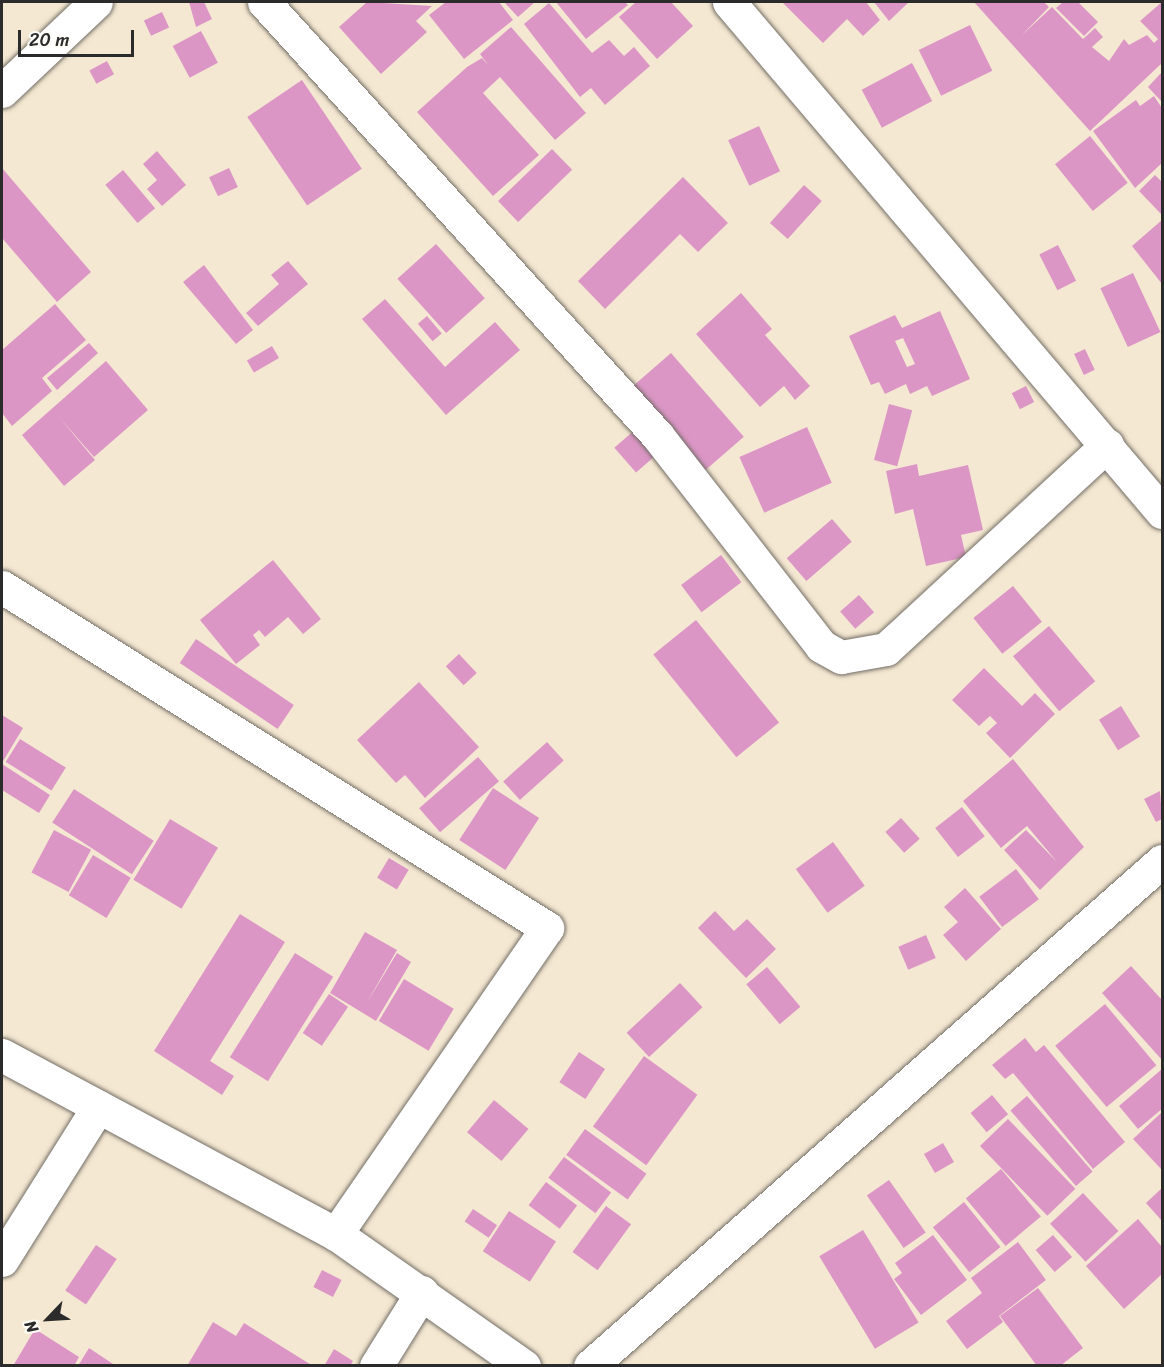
<!DOCTYPE html>
<html>
<head>
<meta charset="utf-8">
<style>
  body { margin:0 }
  #map { position:relative; width:1164px; height:1367px; overflow:hidden; background:#f5e8d2; font-family:Sriracha,sans-serif }
  div>[style] { position:absolute }
  .building>* { inset:0; background:#dc96c6; transform-origin:0 0 }
  .roads { filter:drop-shadow(0 0 2px #726d65) drop-shadow(0 0 2px #726d65) }
  .minor>* { height:33px; margin:-16.5px; padding:0 16.5px; transform-origin:16.5px; border-radius:16.5px; background:#fff }
  span { translate:-50% -50%; white-space:nowrap; text-align:center; line-height:1.15; -webkit-text-stroke:6px #fdfcf7; paint-order:stroke }
  .frame { position:absolute; inset:0; border:3px solid #2b2b2b; pointer-events:none }
  .north { position:absolute; left:18px; top:1289px; width:60px; height:60px; -webkit-text-stroke:4px #fdfcf7; paint-order:stroke; rotate:245deg; font-size:16px; font-weight:700; line-height:24px; text-align:center; color:#2b2b2b }
  .north::after { content:''; display:block; margin:auto; width:21px; height:27px; background:#2b2b2b; clip-path:polygon(50% 0,100% 100%,50% 72%,0 100%) }
  .scale { position:absolute; left:18px; top:30px; width:116px; height:27px; box-sizing:border-box; border:3px solid #2b2b2b; border-top:0; padding-left:8px; font-size:18px; line-height:21px; white-space:nowrap; color:#2b2b2b; -webkit-text-stroke:4px #fdfcf7; paint-order:stroke }
</style>
</head>
<body>
<div id="map">
  <div class="building">
    <i style="clip-path:polygon(189px 2px,204px 2px,212px 19px,196px 27px)"></i>
    <i style="clip-path:polygon(367px 2px,432px 6px,416px 21px,427px 32px,381px 74px,339px 27px)"></i>
    <i style="clip-path:polygon(446px 2px,499px 2px,513px 20px,464px 59px,429px 15px)"></i>
    <i style="clip-path:polygon(504px 2px,535px 2px,518px 17px)"></i>
    <i style="clip-path:polygon(556px 2px,625px 2px,628px 5px,586px 39px)"></i>
    <i style="clip-path:polygon(636px 2px,671px 2px,693px 26px,657px 59px,619px 17px)"></i>
    <i style="clip-path:polygon(782px 2px,866px 2px,880px 20px,863px 36px,847px 19px,823px 43px)"></i>
    <i style="clip-path:polygon(874px 2px,909px 2px,889px 21px)"></i>
    <i style="clip-path:polygon(974px 2px,1044px 2px,1049px 7px,1022px 35px,1052px 7px,1083px 39px,1095px 28px,1103px 37px,1092px 47px,1109px 61px,1124px 39px,1129px 45px,1147px 35px,1154px 43px,1158px 39px,1140px 21px,1162px 2px,1162px 63px,1090px 131px)"></i>
    <i style="clip-path:polygon(1063px 2px,1078px 2px,1098px 22px,1084px 36px,1056px 8px)"></i>
    <i style="clip-path:polygon(549px 3px,592px 53px,609px 40px,624px 56px,634px 47px,650px 66px,605px 105px,591px 88px,580px 97px,524px 24px)"></i>
    <i style="left:162px;top:12px;width:17px;height:20px;rotate:65deg"></i>
    <i style="left:970px;top:25px;width:51px;height:57px;rotate:64deg"></i>
    <i style="clip-path:polygon(511px 27px,586px 113px,555px 140px,500px 77px,483px 93px,539px 155px,493px 196px,417px 112px,467px 67px,482px 58px,489px 66px,480px 54px)"></i>
    <i style="left:201px;top:31px;width:36px;height:32px;rotate:62deg"></i>
    <i style="left:107px;top:61px;width:15px;height:20px;rotate:62deg"></i>
    <i style="left:912px;top:63px;width:43px;height:57px;rotate:62deg"></i>
    <i style="clip-path:polygon(1162px 72px,1162px 102px,1148px 87px)"></i>
    <i style="left:302px;top:80px;width:107px;height:66px;rotate:56deg"></i>
    <i style="clip-path:polygon(1154px 96px,1162px 108px,1162px 163px,1135px 188px,1093px 131px,1136px 100px,1140px 106px)"></i>
    <i style="left:759px;top:126px;width:50px;height:34px;rotate:65deg"></i>
    <i style="left:1090px;top:136px;width:60px;height:45px;rotate:51deg"></i>
    <i style="left:552px;top:149px;width:29px;height:75px;rotate:46deg"></i>
    <i style="clip-path:polygon(157px 151px,186px 185px,162px 206px,147px 189px,157px 180px,143px 164px)"></i>
    <i style="clip-path:polygon(2px 168px,91px 272px,57px 302px,2px 238px)"></i>
    <i style="left:229px;top:168px;width:21px;height:22px;rotate:65deg"></i>
    <i style="left:123px;top:170px;width:50px;height:23px;rotate:50deg"></i>
    <i style="clip-path:polygon(1155px 175px,1162px 182px,1162px 215px,1139px 191px)"></i>
    <i style="clip-path:polygon(683px 177px,728px 223px,698px 252px,680px 234px,605px 309px,578px 281px)"></i>
    <i style="left:804px;top:185px;width:24px;height:51px;rotate:42deg"></i>
    <i style="clip-path:polygon(1162px 220px,1162px 284px,1132px 246px)"></i>
    <i style="left:436px;top:244px;width:73px;height:52px;rotate:48deg"></i>
    <i style="left:1058px;top:245px;width:40px;height:21px;rotate:63deg"></i>
    <i style="clip-path:polygon(288px 261px,308px 284px,258px 326px,246px 313px,279px 284px,271px 275px)"></i>
    <i style="clip-path:polygon(204px 265px,253px 330px,236px 344px,183px 282px)"></i>
    <i style="left:1133px;top:273px;width:65px;height:36px;rotate:65deg"></i>
    <i style="clip-path:polygon(741px 293px,772px 329px,765px 335px,810px 386px,795px 400px,784px 386px,760px 407px,696px 334px)"></i>
    <i style="clip-path:polygon(385px 299px,445px 367px,495px 322px,520px 350px,446px 415px,362px 319px)"></i>
    <i style="clip-path:polygon(55px 304px,86px 340px,42px 378px,52px 391px,12px 426px,2px 413px,2px 350px)"></i>
    <i style="clip-path:polygon(evenodd,940px 311px,970px 379px,932px 396px,927px 386px,910px 394px,906px 384px,885px 394px,879px 382px,871px 385px,849px 336px,895px 315px,902px 328px,940px 311px,903px 338px,915px 364px,907px 367px,895px 341px,903px 338px)"></i>
    <i style="left:427px;top:316px;width:23px;height:12px;rotate:50deg"></i>
    <i style="clip-path:polygon(89px 343px,98px 353px,57px 390px,47px 378px)"></i>
    <i style="left:272px;top:346px;width:14px;height:29px;rotate:60deg"></i>
    <i style="left:1085px;top:349px;width:23px;height:12px;rotate:65deg"></i>
    <i style="left:671px;top:353px;width:111px;height:56px;rotate:49deg"></i>
    <i style="clip-path:polygon(106px 361px,148px 410px,94px 457px,59px 417px,95px 460px,64px 486px,22px 435px)"></i>
    <i style="left:1026px;top:386px;width:18px;height:16px;rotate:63deg"></i>
    <i style="left:889px;top:404px;width:24px;height:58px;rotate:15deg"></i>
    <i style="left:807px;top:427px;width:61px;height:74px;rotate:66deg"></i>
    <i style="left:637px;top:428px;width:33px;height:30px;rotate:49deg"></i>
    <i style="clip-path:polygon(917px 464px,919px 476px,968px 465px,983px 530px,961px 535px,966px 557px,926px 566px,913px 509px,895px 514px,886px 471px)"></i>
    <i style="left:832px;top:519px;width:30px;height:60px;rotate:49deg"></i>
    <i style="left:721px;top:555px;width:34px;height:50px;rotate:53deg"></i>
    <i style="clip-path:polygon(273px 560px,321px 619px,303px 634px,288px 617px,265px 637px,259px 630px,253px 635px,260px 645px,236px 664px,200px 620px)"></i>
    <i style="left:1013px;top:586px;width:46px;height:51px;rotate:51deg"></i>
    <i style="left:859px;top:595px;width:23px;height:25px;rotate:49deg"></i>
    <i style="left:696px;top:620px;width:132px;height:55px;rotate:51deg"></i>
    <i style="left:1049px;top:626px;width:72px;height:47px;rotate:50deg"></i>
    <i style="left:196px;top:639px;width:118px;height:29px;rotate:34deg"></i>
    <i style="left:459px;top:654px;width:26px;height:18px;rotate:47deg"></i>
    <i style="clip-path:polygon(984px 668px,1022px 706px,1035px 693px,1055px 714px,1010px 758px,986px 733px,997px 723px,990px 716px,979px 726px,952px 700px)"></i>
    <i style="clip-path:polygon(419px 682px,479px 747px,425px 798px,405px 775px,396px 783px,357px 740px)"></i>
    <i style="left:1121px;top:706px;width:36px;height:26px;rotate:58deg"></i>
    <i style="clip-path:polygon(2px 715px,23px 728px,2px 763px)"></i>
    <i style="left:20px;top:739px;width:54px;height:27px;rotate:32deg"></i>
    <i style="left:547px;top:742px;width:25px;height:59px;rotate:48deg"></i>
    <i style="left:478px;top:757px;width:32px;height:78px;rotate:49deg"></i>
    <i style="clip-path:polygon(1013px 759px,1084px 847px,1040px 890px,1004px 850px,1026px 830px,1057px 862px,1027px 826px,1001px 848px,963px 801px)"></i>
    <i style="clip-path:polygon(2px 764px,50px 795px,39px 813px,2px 790px)"></i>
    <i style="left:493px;top:788px;width:55px;height:62px;rotate:33deg"></i>
    <i style="left:74px;top:789px;width:95px;height:40px;rotate:33deg"></i>
    <i style="clip-path:polygon(1160px 791px,1162px 819px,1156px 822px,1144px 799px)"></i>
    <i style="left:962px;top:807px;width:37px;height:34px;rotate:52deg"></i>
    <i style="left:901px;top:818px;width:28px;height:21px;rotate:48deg"></i>
    <i style="left:170px;top:819px;width:56px;height:71px;rotate:31deg"></i>
    <i style="left:54px;top:830px;width:42px;height:48px;rotate:28deg"></i>
    <i style="left:833px;top:842px;width:54px;height:46px;rotate:54deg"></i>
    <i style="left:93px;top:855px;width:44px;height:47px;rotate:31deg"></i>
    <i style="left:389px;top:858px;width:23px;height:23px;rotate:31deg"></i>
    <i style="left:1016px;top:869px;width:38px;height:46px;rotate:53deg"></i>
    <i style="clip-path:polygon(965px 888px,1001px 929px,966px 961px,943px 935px,958px 922px,944px 907px)"></i>
    <i style="clip-path:polygon(715px 911px,734px 931px,747px 919px,776px 949px,746px 978px,698px 928px)"></i>
    <i style="clip-path:polygon(240px 914px,285px 942px,210px 1061px,234px 1076px,222px 1095px,154px 1051px)"></i>
    <i style="clip-path:polygon(365px 932px,397px 950px,366px 1004px,397px 953px,411px 962px,376px 1021px,330px 993px)"></i>
    <i style="left:926px;top:935px;width:25px;height:30px;rotate:67deg"></i>
    <i style="left:295px;top:953px;width:45px;height:123px;rotate:32deg"></i>
    <i style="clip-path:polygon(1131px 966px,1162px 1000px,1162px 1060px,1102px 993px)"></i>
    <i style="left:767px;top:967px;width:52px;height:27px;rotate:50deg"></i>
    <i style="left:404px;top:979px;width:58px;height:49px;rotate:31deg"></i>
    <i style="left:680px;top:983px;width:33px;height:73px;rotate:47deg"></i>
    <i style="left:329px;top:994px;width:23px;height:47px;rotate:34deg"></i>
    <i style="left:1105px;top:1004px;width:80px;height:65px;rotate:50deg"></i>
    <i style="clip-path:polygon(1025px 1038px,1036px 1052px,1044px 1045px,1125px 1142px,1093px 1169px,1013px 1073px,1005px 1079px,992px 1065px)"></i>
    <i style="left:579px;top:1052px;width:31px;height:36px;rotate:33deg"></i>
    <i style="left:644px;top:1056px;width:66px;height:87px;rotate:36deg"></i>
    <i style="clip-path:polygon(1162px 1069px,1162px 1109px,1138px 1129px,1119px 1106px)"></i>
    <i style="left:992px;top:1095px;width:25px;height:28px;rotate:50deg"></i>
    <i style="left:1027px;top:1096px;width:100px;height:22px;rotate:49deg"></i>
    <i style="left:494px;top:1100px;width:45px;height:42px;rotate:40deg"></i>
    <i style="clip-path:polygon(1162px 1112px,1162px 1170px,1133px 1139px)"></i>
    <i style="left:1008px;top:1119px;width:97px;height:39px;rotate:46deg"></i>
    <i style="left:585px;top:1129px;width:76px;height:32px;rotate:36deg"></i>
    <i style="left:943px;top:1143px;width:22px;height:22px;rotate:60deg"></i>
    <i style="left:564px;top:1157px;width:59px;height:26px;rotate:37deg"></i>
    <i style="left:1001px;top:1169px;width:62px;height:46px;rotate:50deg"></i>
    <i style="left:889px;top:1180px;width:64px;height:27px;rotate:55deg"></i>
    <i style="left:546px;top:1182px;width:39px;height:29px;rotate:37deg"></i>
    <i style="clip-path:polygon(1162px 1188px,1162px 1221px,1146px 1203px)"></i>
    <i style="left:1083px;top:1193px;width:52px;height:45px;rotate:47deg"></i>
    <i style="left:964px;top:1202px;width:58px;height:40px;rotate:51deg"></i>
    <i style="left:606px;top:1206px;width:31px;height:57px;rotate:36deg"></i>
    <i style="left:473px;top:1209px;width:29px;height:15px;rotate:34deg"></i>
    <i style="left:509px;top:1211px;width:56px;height:48px;rotate:33deg"></i>
    <i style="clip-path:polygon(1138px 1219px,1162px 1247px,1162px 1274px,1124px 1309px,1086px 1266px)"></i>
    <i style="left:863px;top:1230px;width:108px;height:51px;rotate:59deg"></i>
    <i style="clip-path:polygon(933px 1235px,967px 1280px,921px 1315px,894px 1279px,902px 1273px,895px 1263px)"></i>
    <i style="left:1053px;top:1235px;width:29px;height:23px;rotate:49deg"></i>
    <i style="clip-path:polygon(1018px 1242px,1046px 1280px,999px 1316px,1003px 1322px,967px 1349px,946px 1321px,982px 1293px,971px 1278px)"></i>
    <i style="left:96px;top:1245px;width:25px;height:55px;rotate:34deg"></i>
    <i style="left:322px;top:1270px;width:22px;height:19px;rotate:27deg"></i>
    <i style="clip-path:polygon(1038px 1288px,1083px 1348px,1060px 1366px,1037px 1366px,1000px 1316px)"></i>
    <i style="clip-path:polygon(213px 1322px,236px 1336px,244px 1323px,313px 1366px,187px 1366px)"></i>
    <i style="clip-path:polygon(35px 1329px,79px 1357px,74px 1366px,13px 1366px)"></i>
    <i style="clip-path:polygon(89px 1348px,116px 1366px,78px 1366px)"></i>
    <i style="clip-path:polygon(334px 1349px,353px 1361px,350px 1366px,324px 1366px)"></i>
  </div>
  <div class="roads">
    <div class="minor">
      <i style="left:264px;top:2px;width:585px;rotate:47.77deg"></i>
      <i style="left:657px;top:435px;width:267px;rotate:52.1deg"></i>
      <i style="left:821px;top:646px;width:23px;rotate:29deg"></i>
      <i style="left:841px;top:657px;width:46px;rotate:-10.1deg"></i>
      <i style="left:886px;top:649px;width:301px;rotate:-42.7deg"></i>
      <i style="left:729px;top:2px;width:669px;rotate:49.67deg"></i>
      <i style="left:2px;top:91px;width:129px;rotate:-43.4deg"></i>
      <i style="left:2px;top:587px;width:643px;rotate:32.03deg"></i>
      <i style="left:547px;top:928px;width:372px;rotate:124.6deg"></i>
      <i style="left:2px;top:1055px;width:379px;rotate:28.2deg"></i>
      <i style="left:336px;top:1234px;width:230px;rotate:35.1deg"></i>
      <i style="left:2px;top:1260px;width:181px;rotate:-57.9deg"></i>
      <i style="left:376px;top:1366px;width:87px;rotate:-58.1deg"></i>
      <i style="left:590px;top:1366px;width:763px;rotate:-41.44deg"></i>
    </div>
  </div>
  <div class="frame"></div>
  <div class="north">N</div>
  <div class="scale">20 m</div>
</div>
</body>
</html>
